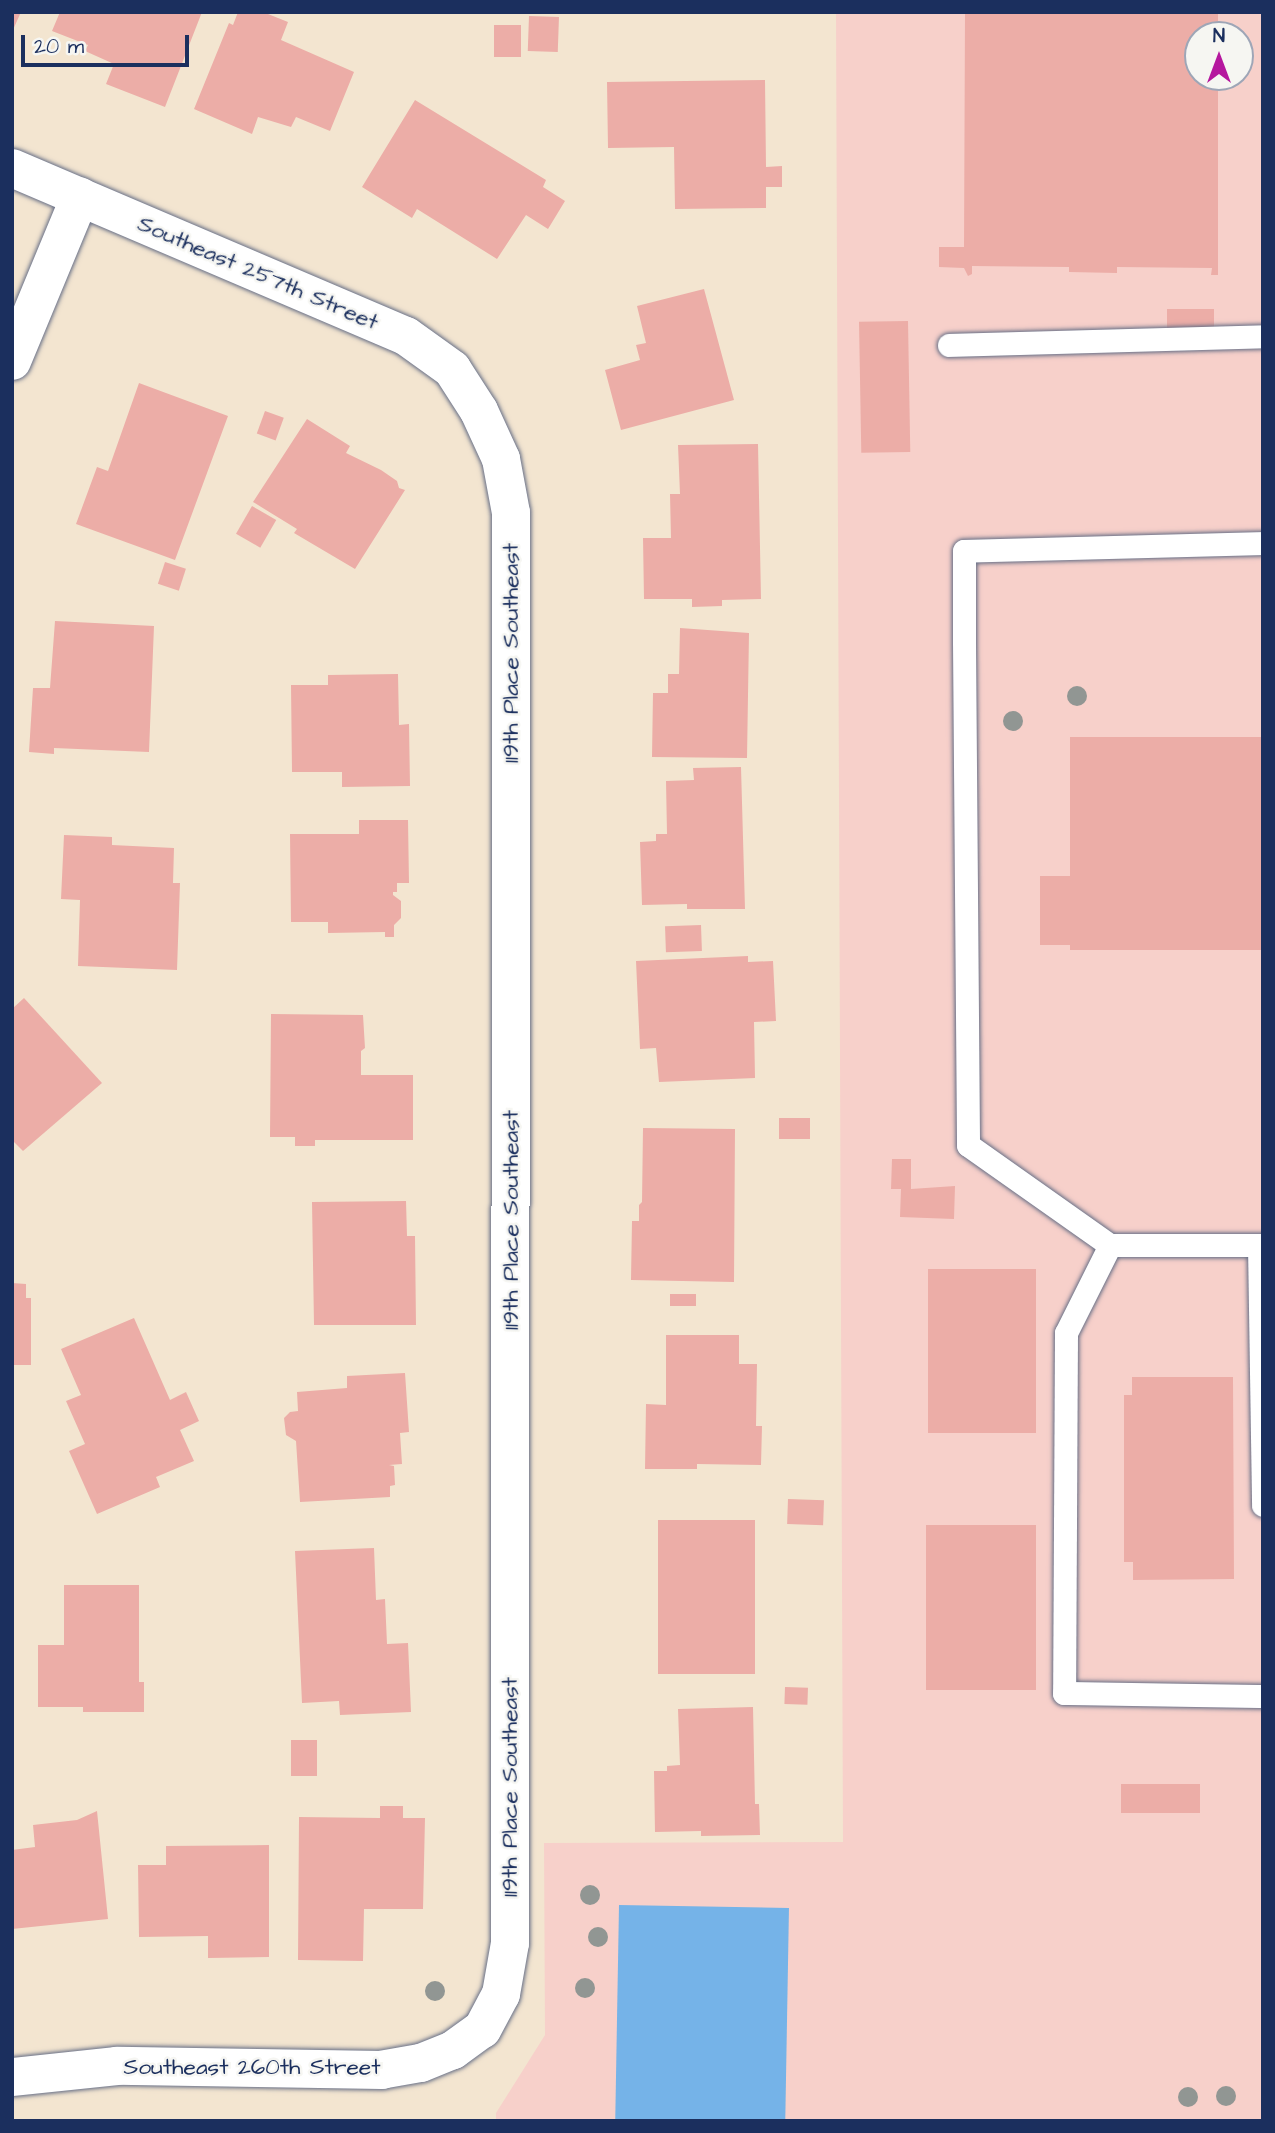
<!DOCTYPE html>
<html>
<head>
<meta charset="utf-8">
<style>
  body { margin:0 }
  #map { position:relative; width:1275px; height:2133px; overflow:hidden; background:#f3e5d0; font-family:"Architects Daughter",sans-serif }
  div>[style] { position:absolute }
  .built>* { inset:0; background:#f7d0ca }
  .water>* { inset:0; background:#75b3e8; transform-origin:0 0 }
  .building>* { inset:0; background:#ecada7; transform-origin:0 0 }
  .roads { filter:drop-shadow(0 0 2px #676f86) drop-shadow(0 0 2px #676f86) }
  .service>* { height:23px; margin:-11.5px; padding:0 11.5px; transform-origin:11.5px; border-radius:11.5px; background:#fff }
  .minor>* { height:38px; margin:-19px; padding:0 19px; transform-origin:19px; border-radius:19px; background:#fff }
  .trees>* { width:20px; height:20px; margin:-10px; border-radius:50%; background:#919693 }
  span { translate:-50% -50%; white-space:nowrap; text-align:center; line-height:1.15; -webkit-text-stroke:5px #f6f6f2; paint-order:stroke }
  .street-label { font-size:23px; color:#1b2f5e }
  .frame { position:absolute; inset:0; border:14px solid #1b2f5e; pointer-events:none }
  .north { position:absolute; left:1184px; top:21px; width:70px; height:70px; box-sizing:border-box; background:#f6f6f2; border:2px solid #9ea6b7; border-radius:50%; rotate:0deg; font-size:19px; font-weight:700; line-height:28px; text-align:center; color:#1b2f5e }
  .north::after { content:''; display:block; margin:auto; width:24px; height:32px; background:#b5179e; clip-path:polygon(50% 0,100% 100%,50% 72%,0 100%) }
  .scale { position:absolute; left:21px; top:35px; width:168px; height:32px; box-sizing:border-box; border:4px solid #1b2f5e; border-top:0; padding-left:9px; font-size:21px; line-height:24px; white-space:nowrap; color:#1b2f5e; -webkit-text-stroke:5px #f6f6f2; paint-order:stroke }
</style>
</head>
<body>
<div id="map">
  <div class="built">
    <i style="clip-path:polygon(evenodd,836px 12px,1263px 12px,1263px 2121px,496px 2121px,496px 2113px,545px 2035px,544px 1843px,843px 1842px,836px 12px,1198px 35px,1240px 35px,1240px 77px,1198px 77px,1198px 35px)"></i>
  </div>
  <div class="water">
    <i style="left:619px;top:1905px;width:170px;height:217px;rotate:1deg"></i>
  </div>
  <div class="building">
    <i style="clip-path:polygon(12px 12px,21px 12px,12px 32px)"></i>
    <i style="clip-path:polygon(60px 12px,202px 12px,165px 107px,106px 84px,114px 64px,85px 51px,88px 45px,52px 31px)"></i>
    <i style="clip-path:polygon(238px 12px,263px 12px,288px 22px,281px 40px,354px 72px,330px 131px,296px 117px,291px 127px,258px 117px,252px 134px,194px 109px,229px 23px,233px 25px)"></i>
    <i style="clip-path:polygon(965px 12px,1218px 12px,1218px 35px,1198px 35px,1198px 77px,1218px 77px,1218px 275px,1211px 275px,1212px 268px,1117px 267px,1117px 273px,1069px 272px,1069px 267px,972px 266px,972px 274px,968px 276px,964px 268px,939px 267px,939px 247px,964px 247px)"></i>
    <i style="left:529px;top:16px;width:30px;height:35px;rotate:2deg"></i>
    <i style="left:494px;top:25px;width:27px;height:32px"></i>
    <i style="clip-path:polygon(765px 80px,766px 167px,782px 166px,782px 187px,766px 187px,766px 208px,675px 209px,674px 147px,608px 148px,607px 82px)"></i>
    <i style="clip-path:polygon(415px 100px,546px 180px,543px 187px,565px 201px,548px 229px,526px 215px,497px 259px,417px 209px,412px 218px,362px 187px)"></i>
    <i style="clip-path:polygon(704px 289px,734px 400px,621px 430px,605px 370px,640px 360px,636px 345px,646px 343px,637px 306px)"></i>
    <i style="left:1167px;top:309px;width:47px;height:19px"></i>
    <i style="left:908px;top:321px;width:131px;height:49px;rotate:89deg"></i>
    <i style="clip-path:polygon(139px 383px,228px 416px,175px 560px,76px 524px,97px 467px,108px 471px)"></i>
    <i style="left:265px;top:411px;width:20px;height:24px;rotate:20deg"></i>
    <i style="clip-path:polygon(307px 419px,350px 446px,346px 453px,381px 470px,397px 481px,399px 488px,405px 490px,355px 569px,294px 533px,297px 529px,253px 502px)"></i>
    <i style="clip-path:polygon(758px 444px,761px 599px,722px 600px,722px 606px,692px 607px,692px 599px,644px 599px,643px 538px,671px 538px,670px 494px,680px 494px,678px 445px)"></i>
    <i style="left:252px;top:506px;width:28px;height:32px;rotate:30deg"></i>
    <i style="left:165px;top:562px;width:22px;height:23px;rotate:18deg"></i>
    <i style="clip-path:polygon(55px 621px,154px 626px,149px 752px,54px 748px,54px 754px,29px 752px,33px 688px,50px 688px)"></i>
    <i style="clip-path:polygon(680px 628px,749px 633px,747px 758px,652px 757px,653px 693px,668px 693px,668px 674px,679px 674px)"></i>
    <i style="clip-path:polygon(398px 674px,399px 725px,409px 724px,410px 786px,342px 787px,342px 772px,292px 772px,291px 685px,328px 685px,328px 675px)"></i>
    <i style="clip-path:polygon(1070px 737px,1263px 737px,1263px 950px,1070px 950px,1070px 945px,1040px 945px,1040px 876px,1070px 876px)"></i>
    <i style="clip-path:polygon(741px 767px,745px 909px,687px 909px,687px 904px,642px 905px,640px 842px,656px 841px,656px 834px,667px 834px,666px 781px,694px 780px,693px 768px)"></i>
    <i style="clip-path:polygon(359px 820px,408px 820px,409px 883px,397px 883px,397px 892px,393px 892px,393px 895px,401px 901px,401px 918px,394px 925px,394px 937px,385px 937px,385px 932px,328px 933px,328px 922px,291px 922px,290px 834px,359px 834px)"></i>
    <i style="clip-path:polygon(64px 835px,112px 837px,112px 845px,174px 848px,173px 883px,180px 883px,177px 970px,78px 966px,80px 900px,61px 899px)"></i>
    <i style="left:701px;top:925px;width:26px;height:36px;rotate:88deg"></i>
    <i style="clip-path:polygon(748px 956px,748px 962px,773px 961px,776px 1021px,754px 1022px,755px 1078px,659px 1082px,656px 1048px,640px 1049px,636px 961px)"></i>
    <i style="clip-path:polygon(24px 998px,102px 1083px,23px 1151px,12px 1140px,12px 1009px)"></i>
    <i style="clip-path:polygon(271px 1014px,363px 1015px,365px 1048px,361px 1051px,361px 1075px,413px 1075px,413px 1140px,315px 1140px,315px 1146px,295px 1146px,295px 1137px,270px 1137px)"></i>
    <i style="left:810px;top:1118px;width:21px;height:31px;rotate:90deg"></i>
    <i style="clip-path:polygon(643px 1128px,735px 1129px,734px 1282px,631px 1280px,632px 1221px,639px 1221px,639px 1205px,642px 1202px)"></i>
    <i style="clip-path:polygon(892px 1159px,911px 1159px,911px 1189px,955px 1186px,954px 1219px,900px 1217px,901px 1189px,891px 1189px)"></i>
    <i style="clip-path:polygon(406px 1201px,407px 1236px,415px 1236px,416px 1325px,314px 1325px,312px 1202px)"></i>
    <i style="left:928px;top:1269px;width:108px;height:164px"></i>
    <i style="clip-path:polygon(12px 1283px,26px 1284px,26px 1298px,31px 1298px,31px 1365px,12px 1365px)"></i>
    <i style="left:696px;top:1294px;width:12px;height:26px;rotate:90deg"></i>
    <i style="clip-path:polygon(134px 1318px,170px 1400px,186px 1392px,199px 1421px,180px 1430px,194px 1461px,156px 1477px,160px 1487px,97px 1514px,69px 1451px,85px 1444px,66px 1401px,81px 1395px,61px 1349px)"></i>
    <i style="clip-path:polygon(666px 1335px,739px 1335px,739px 1364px,757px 1364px,756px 1426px,762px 1426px,761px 1465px,697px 1464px,697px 1469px,645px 1469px,646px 1404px,666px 1405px)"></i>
    <i style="clip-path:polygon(405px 1373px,409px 1432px,400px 1433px,402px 1464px,389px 1465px,394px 1466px,395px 1485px,390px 1486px,390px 1497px,300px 1502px,296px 1441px,286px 1435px,284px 1418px,290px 1412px,298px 1411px,297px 1392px,347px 1388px,347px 1376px)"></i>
    <i style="clip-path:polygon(1132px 1377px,1233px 1377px,1234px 1579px,1133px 1580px,1133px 1562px,1124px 1562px,1124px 1395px,1132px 1395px)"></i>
    <i style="left:788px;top:1499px;width:36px;height:25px;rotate:2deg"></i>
    <i style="left:658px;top:1520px;width:97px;height:154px"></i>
    <i style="left:926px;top:1525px;width:110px;height:165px"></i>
    <i style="clip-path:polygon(374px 1548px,376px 1600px,385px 1599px,387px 1644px,408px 1643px,411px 1712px,340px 1715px,339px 1701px,302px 1703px,295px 1551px)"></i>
    <i style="clip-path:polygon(64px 1585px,139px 1585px,139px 1682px,144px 1682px,144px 1712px,83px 1712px,83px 1707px,38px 1707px,38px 1645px,64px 1645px)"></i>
    <i style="left:785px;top:1687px;width:23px;height:17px;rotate:2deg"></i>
    <i style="clip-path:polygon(753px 1707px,755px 1804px,759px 1804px,760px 1835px,701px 1836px,701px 1831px,655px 1832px,654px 1771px,667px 1771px,667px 1766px,680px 1765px,678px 1709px)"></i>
    <i style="left:317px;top:1740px;width:36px;height:26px;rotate:90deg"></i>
    <i style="left:1121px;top:1784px;width:79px;height:29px"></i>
    <i style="clip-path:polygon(380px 1806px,403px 1806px,403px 1818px,425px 1818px,423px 1909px,364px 1909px,363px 1961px,298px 1960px,299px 1817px,380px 1818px)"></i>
    <i style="clip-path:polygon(97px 1811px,108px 1919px,12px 1929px,12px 1850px,35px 1847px,33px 1825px,77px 1820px)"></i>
    <i style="clip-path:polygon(269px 1845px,269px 1957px,208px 1958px,208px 1936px,139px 1937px,138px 1865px,166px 1865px,166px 1846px)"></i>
  </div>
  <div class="roads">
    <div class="service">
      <i style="left:949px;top:345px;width:314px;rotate:-1.6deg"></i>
      <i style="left:1263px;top:543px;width:299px;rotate:178.5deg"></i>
      <i style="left:964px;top:551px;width:91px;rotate:90deg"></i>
      <i style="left:964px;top:642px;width:503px;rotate:89.54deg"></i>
      <i style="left:968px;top:1145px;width:174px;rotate:35.2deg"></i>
      <i style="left:1110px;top:1245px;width:98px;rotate:116.6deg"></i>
      <i style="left:1066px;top:1333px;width:360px;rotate:90.3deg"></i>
      <i style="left:1064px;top:1693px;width:199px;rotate:0.9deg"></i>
      <i style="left:1110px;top:1245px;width:153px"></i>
      <i style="left:1259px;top:1245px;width:260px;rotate:89.1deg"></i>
    </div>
    <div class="minor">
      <i style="left:12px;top:168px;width:428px;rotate:23.1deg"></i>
      <i style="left:406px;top:336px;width:57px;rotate:35.7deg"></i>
      <i style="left:452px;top:369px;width:50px;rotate:57.3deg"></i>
      <i style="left:479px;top:411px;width:53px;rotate:65.4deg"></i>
      <i style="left:501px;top:459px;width:55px;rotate:79.5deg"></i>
      <i style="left:511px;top:513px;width:1430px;rotate:90.04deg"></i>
      <i style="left:510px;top:1943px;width:52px;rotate:100deg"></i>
      <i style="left:501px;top:1994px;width:40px;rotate:118deg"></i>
      <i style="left:482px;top:2029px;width:36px;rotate:144deg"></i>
      <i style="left:453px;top:2050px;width:35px;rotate:158deg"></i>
      <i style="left:420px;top:2063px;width:39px;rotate:170deg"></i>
      <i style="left:382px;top:2070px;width:265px;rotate:-179.1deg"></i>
      <i style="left:117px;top:2066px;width:106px;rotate:174deg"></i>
      <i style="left:12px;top:361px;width:178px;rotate:-67.5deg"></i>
    </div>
  </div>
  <div class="trees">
    <i style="left:1077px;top:696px"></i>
    <i style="left:1013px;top:721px"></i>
    <i style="left:590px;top:1895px"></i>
    <i style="left:598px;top:1937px"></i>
    <i style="left:585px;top:1988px"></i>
    <i style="left:435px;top:1991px"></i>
    <i style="left:1226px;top:2096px"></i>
    <i style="left:1188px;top:2097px"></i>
  </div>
  <div class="street-label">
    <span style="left:258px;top:273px;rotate:23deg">Southeast 257th Street</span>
    <span style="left:511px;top:653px;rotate:-90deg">119th Place Southeast</span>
    <span style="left:511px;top:1220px;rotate:-90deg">119th Place Southeast</span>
    <span style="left:510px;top:1787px;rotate:-90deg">119th Place Southeast</span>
    <span style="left:252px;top:2067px">Southeast 260th Street</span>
  </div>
  <div class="frame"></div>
  <div class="north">N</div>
  <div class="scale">20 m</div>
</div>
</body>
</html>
